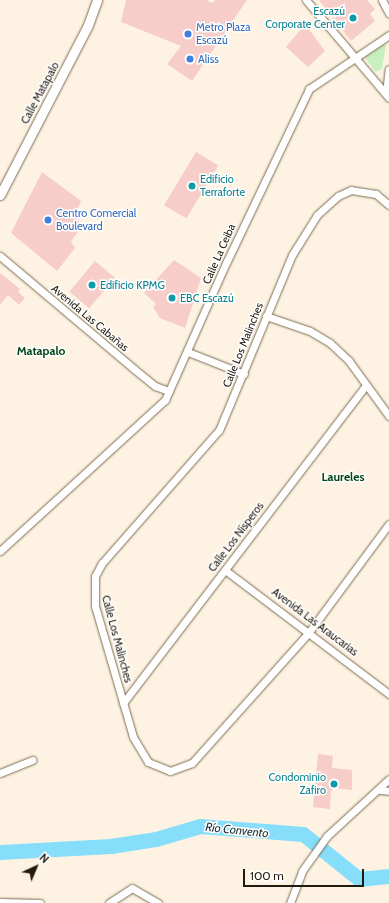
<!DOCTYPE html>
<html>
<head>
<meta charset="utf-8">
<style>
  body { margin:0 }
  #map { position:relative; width:389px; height:903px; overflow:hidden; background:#fef3e2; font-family:Cabin,sans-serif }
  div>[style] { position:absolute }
  .green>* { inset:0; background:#c8f0be }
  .river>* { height:15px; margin:-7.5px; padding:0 7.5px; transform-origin:7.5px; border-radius:7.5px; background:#86defa }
  .building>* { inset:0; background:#f6cdc9; transform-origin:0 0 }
  .roads { filter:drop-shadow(0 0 1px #7c6d53) drop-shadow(0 0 1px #7c6d53) }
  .minor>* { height:7px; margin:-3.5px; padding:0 3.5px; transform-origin:3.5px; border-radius:3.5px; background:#fff }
  .tertiary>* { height:9px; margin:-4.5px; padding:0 4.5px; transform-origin:4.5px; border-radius:4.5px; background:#fff }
  .dots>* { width:11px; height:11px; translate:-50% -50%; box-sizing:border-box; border:2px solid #fff; border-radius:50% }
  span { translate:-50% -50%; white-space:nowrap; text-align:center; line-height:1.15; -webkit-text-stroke:3px #fff; paint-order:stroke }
  .culture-label { font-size:11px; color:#0d838f }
  .right { translate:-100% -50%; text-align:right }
  .left { translate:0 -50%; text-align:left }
  .shop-label { font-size:11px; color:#366cbe }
  .street-label { font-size:11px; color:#211b10 }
  .neighbourhood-label { font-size:12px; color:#024616; font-weight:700 }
  .water-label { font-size:12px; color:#1b2f36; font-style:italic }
  .north { position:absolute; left:16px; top:847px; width:40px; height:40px; -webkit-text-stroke:3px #fff; paint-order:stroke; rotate:44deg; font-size:11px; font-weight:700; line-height:16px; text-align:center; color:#211b10 }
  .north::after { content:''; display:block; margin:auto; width:14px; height:18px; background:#211b10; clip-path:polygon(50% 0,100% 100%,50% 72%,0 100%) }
  .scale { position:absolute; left:243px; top:869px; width:121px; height:18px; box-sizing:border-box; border:2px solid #211b10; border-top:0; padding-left:5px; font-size:12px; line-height:14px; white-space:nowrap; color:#211b10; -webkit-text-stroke:3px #fff; paint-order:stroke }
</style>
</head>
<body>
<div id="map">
  <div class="green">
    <i style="clip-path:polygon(382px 43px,386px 45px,382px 69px,376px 72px,363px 55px)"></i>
  </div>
  <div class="river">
    <i style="left:0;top:852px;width:111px;rotate:-3.1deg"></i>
    <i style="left:111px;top:846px;width:46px;rotate:-8.8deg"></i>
    <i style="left:156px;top:839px;width:46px;rotate:-16.5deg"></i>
    <i style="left:200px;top:826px;width:103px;rotate:4.4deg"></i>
    <i style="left:303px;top:834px;width:72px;rotate:38.8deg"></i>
    <i style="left:359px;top:879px;width:30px;rotate:-6deg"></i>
  </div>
  <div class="building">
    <i style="clip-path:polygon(126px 0,207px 0,212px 3px,215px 0,247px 0,192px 81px,167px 64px,181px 46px,121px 22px)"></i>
    <i style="clip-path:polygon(319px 0,367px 0,375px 9px,370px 14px,375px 21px,351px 41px)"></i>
    <i style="clip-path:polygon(305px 24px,325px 51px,308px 67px,286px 47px)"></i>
    <i style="left:196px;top:152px;width:26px;height:62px;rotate:31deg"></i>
    <i style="clip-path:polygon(42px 172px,81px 201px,77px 210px,80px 229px,71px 241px,75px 248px,57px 271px,11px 233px)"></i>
    <i style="clip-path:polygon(174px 260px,201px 278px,185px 328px,160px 318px,153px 307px,156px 304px,144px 293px)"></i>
    <i style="left:95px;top:261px;width:26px;height:40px;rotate:40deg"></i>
    <i style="clip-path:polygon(0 273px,20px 289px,18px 292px,25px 298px,19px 305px,8px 295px,0 305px)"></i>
    <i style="clip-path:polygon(318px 754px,333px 756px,332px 768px,352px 770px,352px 790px,335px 788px,331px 791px,330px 809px,313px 807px)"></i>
  </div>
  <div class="roads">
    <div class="minor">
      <i style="left:306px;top:0;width:128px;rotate:49.7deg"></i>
      <i style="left:382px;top:0;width:15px;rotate:62deg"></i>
      <i style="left:386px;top:92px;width:23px;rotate:-83deg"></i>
      <i style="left:389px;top:205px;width:17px;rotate:-140deg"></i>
      <i style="left:376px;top:194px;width:25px;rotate:-171deg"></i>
      <i style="left:351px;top:190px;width:14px;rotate:155deg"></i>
      <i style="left:338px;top:196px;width:28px;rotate:138deg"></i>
      <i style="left:317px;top:215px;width:47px;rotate:122deg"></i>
      <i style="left:292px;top:255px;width:190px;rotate:112.6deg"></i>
      <i style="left:219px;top:430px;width:177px;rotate:131.3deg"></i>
      <i style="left:102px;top:563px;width:15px;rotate:118deg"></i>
      <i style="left:95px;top:576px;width:30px;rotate:90deg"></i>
      <i style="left:95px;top:606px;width:136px;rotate:73.8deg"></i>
      <i style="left:133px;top:737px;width:29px;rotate:59deg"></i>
      <i style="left:148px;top:762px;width:24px;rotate:22deg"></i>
      <i style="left:170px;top:771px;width:23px;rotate:-20deg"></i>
      <i style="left:192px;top:763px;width:176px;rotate:-48.2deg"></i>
      <i style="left:309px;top:632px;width:134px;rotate:-53.5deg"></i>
      <i style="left:0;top:256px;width:175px;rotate:40.1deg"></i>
      <i style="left:134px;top:369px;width:27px;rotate:39deg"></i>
      <i style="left:155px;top:386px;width:15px;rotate:20deg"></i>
      <i style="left:266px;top:316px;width:46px;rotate:18.8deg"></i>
      <i style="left:310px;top:331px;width:23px;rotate:31deg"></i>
      <i style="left:330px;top:343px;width:26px;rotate:43deg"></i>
      <i style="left:349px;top:361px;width:68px;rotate:54deg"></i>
      <i style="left:188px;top:352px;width:60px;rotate:21.4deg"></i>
      <i style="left:0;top:551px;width:224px;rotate:-42.5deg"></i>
      <i style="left:165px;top:400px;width:152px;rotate:-66deg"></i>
      <i style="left:227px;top:261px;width:191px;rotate:-64.5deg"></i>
      <i style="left:309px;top:89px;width:97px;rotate:-34deg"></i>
      <i style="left:225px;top:570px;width:206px;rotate:37.1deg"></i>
      <i style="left:123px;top:703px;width:400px;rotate:-52.6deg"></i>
      <i style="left:0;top:773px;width:35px;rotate:-22deg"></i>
      <i style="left:380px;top:790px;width:9px;rotate:6deg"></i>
      <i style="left:0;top:902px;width:40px;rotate:1.4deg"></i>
      <i style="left:109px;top:903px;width:27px;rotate:-33deg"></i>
      <i style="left:132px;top:888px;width:30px;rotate:30deg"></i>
      <i style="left:290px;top:903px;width:34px;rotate:-69deg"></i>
      <i style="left:302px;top:871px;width:43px;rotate:-54.5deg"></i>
      <i style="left:327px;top:836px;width:84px;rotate:-42.6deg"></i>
    </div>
    <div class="tertiary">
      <i style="left:0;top:195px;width:191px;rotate:-62.6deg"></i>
      <i style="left:88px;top:25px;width:27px;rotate:-70deg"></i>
    </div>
  </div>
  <div class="dots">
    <i style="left:353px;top:18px;background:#0f9aa8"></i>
    <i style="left:188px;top:34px;background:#3f7fe0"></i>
    <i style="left:190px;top:59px;background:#3f7fe0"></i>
    <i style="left:192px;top:186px;background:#0f9aa8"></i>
    <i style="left:48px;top:220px;background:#3f7fe0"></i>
    <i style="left:92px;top:285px;background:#0f9aa8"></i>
    <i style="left:172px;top:298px;background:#0f9aa8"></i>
    <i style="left:334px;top:784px;background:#0f9aa8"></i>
  </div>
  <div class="culture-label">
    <span class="right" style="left:345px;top:18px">Escazú<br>Corporate Center</span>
    <span class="left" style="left:200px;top:186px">Edificio<br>Terraforte</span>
    <span class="left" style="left:100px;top:285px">Edificio KPMG</span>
    <span class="left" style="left:180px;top:298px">EBC Escazú</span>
    <span class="right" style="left:326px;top:784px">Condominio<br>Zafiro</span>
  </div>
  <div class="shop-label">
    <span class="left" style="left:196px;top:34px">Metro Plaza<br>Escazú</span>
    <span class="left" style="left:198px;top:59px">Aliss</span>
    <span class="left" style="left:56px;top:220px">Centro Comercial<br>Boulevard</span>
  </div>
  <div class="street-label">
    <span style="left:40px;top:93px;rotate:-62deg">Calle Matapalo</span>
    <span style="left:219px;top:254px;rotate:-66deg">Calle La Ceiba</span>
    <span style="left:90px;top:318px;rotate:40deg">Avenida Las Cabañas</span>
    <span style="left:243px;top:345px;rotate:-68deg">Calle Los Malinches</span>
    <span style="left:236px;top:537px;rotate:-53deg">Calle Los Nísperos</span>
    <span style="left:315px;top:622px;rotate:37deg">Avenida Las Araucarias</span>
    <span style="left:117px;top:639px;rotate:75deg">Calle Los Malinches</span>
  </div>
  <div class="neighbourhood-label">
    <span style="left:41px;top:351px">Matapalo</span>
    <span style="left:343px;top:477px">Laureles</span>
  </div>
  <div class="water-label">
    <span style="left:237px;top:830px;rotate:6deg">Río Convento</span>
  </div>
  <div class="north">N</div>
  <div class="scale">100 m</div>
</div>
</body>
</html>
